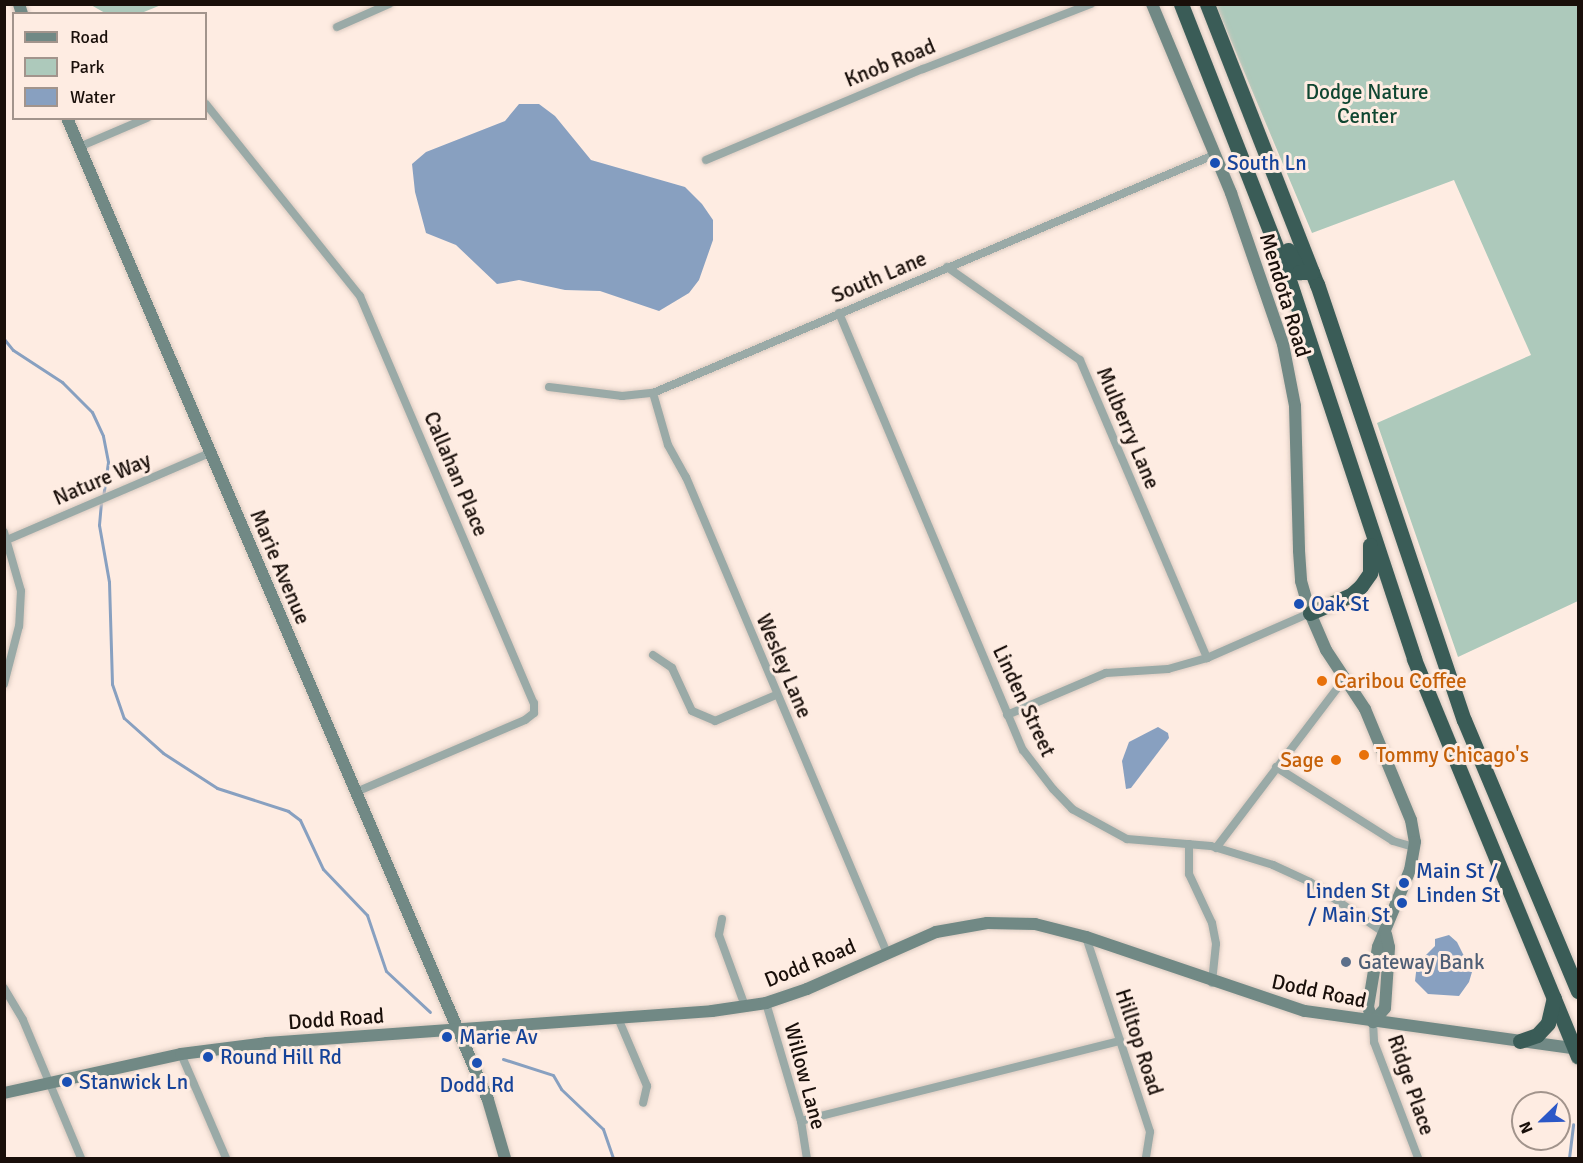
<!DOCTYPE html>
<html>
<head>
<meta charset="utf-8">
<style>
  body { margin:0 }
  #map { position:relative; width:1583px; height:1163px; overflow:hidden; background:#feece2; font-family:Signika,sans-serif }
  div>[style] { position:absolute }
  .green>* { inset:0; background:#adc9bb }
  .water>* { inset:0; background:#88a0c0 }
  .stream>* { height:3px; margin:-1.5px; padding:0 1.5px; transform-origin:1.5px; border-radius:1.5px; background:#88a0c0 }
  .roads { filter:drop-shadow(0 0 2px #d9c9bf) drop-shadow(0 0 2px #d9c9bf) }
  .street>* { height:8px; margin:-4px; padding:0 4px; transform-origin:4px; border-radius:4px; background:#9aaaa7 }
  .secondary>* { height:12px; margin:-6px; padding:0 6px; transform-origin:6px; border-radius:6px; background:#718985 }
  .highway>* { height:15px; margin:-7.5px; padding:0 7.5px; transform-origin:7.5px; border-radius:7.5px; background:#3a5c57 }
  .dots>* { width:16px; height:16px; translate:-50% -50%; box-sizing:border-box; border:3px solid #feece2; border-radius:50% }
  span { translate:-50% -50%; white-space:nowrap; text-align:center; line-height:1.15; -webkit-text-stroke:6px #feece2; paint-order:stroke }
  .street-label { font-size:21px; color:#190f0a }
  .park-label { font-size:21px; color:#0f4631 }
  .transit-label { font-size:21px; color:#164399 }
  .left { translate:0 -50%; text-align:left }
  .right { translate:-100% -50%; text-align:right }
  .food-label { font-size:21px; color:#c56008 }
  .service-label { font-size:21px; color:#4e5e75 }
  .frame { position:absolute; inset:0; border:6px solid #190f0a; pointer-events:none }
  .legend { position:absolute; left:12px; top:12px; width:195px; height:108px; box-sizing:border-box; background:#feece2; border:2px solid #a2948c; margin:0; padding:8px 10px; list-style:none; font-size:18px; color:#190f0a }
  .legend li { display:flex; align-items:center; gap:12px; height:30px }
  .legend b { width:30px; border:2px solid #a2948c }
  .north { position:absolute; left:1511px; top:1091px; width:60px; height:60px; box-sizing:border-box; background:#feece2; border:2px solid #a2948c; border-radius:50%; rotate:247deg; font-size:16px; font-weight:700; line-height:24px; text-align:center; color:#190f0a }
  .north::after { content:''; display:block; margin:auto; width:21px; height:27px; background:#2c58c7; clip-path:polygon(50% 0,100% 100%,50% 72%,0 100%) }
</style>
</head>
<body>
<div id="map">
  <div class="green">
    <i style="clip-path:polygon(91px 5px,161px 5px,139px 14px,105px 13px)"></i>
    <i style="clip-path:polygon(1216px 5px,1578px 5px,1578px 601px,1458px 657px,1377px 423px,1531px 355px,1454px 180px,1312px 233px)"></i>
  </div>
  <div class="water">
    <i style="clip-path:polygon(519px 104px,539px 104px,555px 116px,591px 160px,685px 187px,702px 204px,713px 220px,713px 240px,699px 280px,689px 293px,659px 311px,600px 291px,565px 290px,519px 280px,497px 284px,456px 245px,426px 233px,415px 192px,412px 164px,426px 152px,505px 121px)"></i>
    <i style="clip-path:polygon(1158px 727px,1168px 733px,1169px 738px,1131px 788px,1126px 789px,1122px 761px,1129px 742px)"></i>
    <i style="clip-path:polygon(1449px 935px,1457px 942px,1472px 972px,1469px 982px,1459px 996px,1428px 994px,1415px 981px,1417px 964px,1435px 946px,1435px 939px)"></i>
  </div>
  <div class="stream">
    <i style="left:4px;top:339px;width:14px;rotate:51deg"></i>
    <i style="left:13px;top:350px;width:59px;rotate:33.1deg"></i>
    <i style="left:62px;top:382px;width:42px;rotate:45deg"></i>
    <i style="left:92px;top:412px;width:26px;rotate:65deg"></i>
    <i style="left:103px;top:436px;width:26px;rotate:79deg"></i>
    <i style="left:108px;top:462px;width:34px;rotate:98deg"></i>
    <i style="left:101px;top:502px;width:23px;rotate:95deg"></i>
    <i style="left:99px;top:525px;width:58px;rotate:80deg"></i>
    <i style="left:109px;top:582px;width:102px;rotate:88.3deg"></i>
    <i style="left:112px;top:684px;width:36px;rotate:71deg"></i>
    <i style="left:124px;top:718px;width:52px;rotate:41.9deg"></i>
    <i style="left:163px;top:753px;width:64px;rotate:32.9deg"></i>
    <i style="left:217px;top:788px;width:75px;rotate:17.9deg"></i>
    <i style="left:288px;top:811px;width:15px;rotate:37deg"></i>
    <i style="left:300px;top:820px;width:54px;rotate:64.9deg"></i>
    <i style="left:323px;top:869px;width:64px;rotate:46.3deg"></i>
    <i style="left:367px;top:915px;width:59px;rotate:71.3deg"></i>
    <i style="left:386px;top:971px;width:60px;rotate:43deg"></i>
    <i style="left:503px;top:1059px;width:52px;rotate:17.7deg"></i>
    <i style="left:553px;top:1075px;width:16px;rotate:60deg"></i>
    <i style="left:561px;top:1089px;width:58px;rotate:43.6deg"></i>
    <i style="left:603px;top:1129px;width:31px;rotate:71deg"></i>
    <i style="left:1569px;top:1158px;width:34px;rotate:-83deg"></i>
  </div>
  <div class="roads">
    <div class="street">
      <i style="left:337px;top:27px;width:57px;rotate:-23.9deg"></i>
      <i style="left:206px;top:104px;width:246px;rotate:51.3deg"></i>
      <i style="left:360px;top:296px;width:443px;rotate:66.9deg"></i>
      <i style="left:534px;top:703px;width:10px;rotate:90deg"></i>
      <i style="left:534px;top:713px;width:11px;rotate:142deg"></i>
      <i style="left:525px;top:720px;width:184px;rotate:156.9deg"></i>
      <i style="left:79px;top:147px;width:74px;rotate:-23.1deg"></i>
      <i style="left:706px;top:160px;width:235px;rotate:-22.8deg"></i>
      <i style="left:923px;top:69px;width:180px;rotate:-21.2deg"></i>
      <i style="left:947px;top:267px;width:162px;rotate:35deg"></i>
      <i style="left:1080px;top:360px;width:324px;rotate:66.9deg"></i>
      <i style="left:839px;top:313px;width:474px;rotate:67.2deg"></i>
      <i style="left:1023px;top:750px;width:49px;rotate:52.4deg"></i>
      <i style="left:1053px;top:789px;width:28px;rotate:46deg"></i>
      <i style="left:1072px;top:809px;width:63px;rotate:28.6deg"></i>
      <i style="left:1127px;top:839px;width:84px;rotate:4.8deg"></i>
      <i style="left:1211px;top:846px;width:65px;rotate:17deg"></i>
      <i style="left:1273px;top:865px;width:41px;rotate:24.7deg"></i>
      <i style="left:1310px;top:882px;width:92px;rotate:34.4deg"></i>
      <i style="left:549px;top:387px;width:74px;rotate:7deg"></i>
      <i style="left:622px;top:396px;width:31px;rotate:-6deg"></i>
      <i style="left:653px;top:393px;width:612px;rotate:-23deg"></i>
      <i style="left:653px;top:393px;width:54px;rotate:73.9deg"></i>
      <i style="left:668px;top:445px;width:37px;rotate:61deg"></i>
      <i style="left:686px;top:477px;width:517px;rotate:67.11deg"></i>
      <i style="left:4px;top:532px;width:61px;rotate:73.9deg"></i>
      <i style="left:21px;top:591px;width:35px;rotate:93deg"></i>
      <i style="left:19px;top:626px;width:60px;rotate:104.5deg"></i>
      <i style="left:9px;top:539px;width:219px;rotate:-23.2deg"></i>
      <i style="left:653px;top:655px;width:23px;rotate:34deg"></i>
      <i style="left:672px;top:668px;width:47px;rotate:65.1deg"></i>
      <i style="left:692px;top:711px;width:25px;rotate:23deg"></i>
      <i style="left:715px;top:721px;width:66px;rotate:-23.1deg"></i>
      <i style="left:1007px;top:715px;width:108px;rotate:-23deg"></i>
      <i style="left:1106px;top:673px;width:62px;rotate:-3.7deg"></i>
      <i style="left:1168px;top:669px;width:41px;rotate:-15.8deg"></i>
      <i style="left:1207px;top:658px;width:112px;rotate:-23.6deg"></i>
      <i style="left:1276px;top:767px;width:138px;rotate:32.3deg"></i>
      <i style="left:1393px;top:841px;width:22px;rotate:16deg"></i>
      <i style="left:1189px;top:844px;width:30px;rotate:90deg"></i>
      <i style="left:1189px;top:874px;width:54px;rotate:64.9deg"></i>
      <i style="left:1212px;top:923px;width:21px;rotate:79deg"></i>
      <i style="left:1216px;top:944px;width:39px;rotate:96deg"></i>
      <i style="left:1216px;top:848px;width:213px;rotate:-52.8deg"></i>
      <i style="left:722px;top:919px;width:16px;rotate:101deg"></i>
      <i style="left:719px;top:935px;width:76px;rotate:69.9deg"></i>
      <i style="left:1086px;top:937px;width:205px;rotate:71.8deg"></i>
      <i style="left:1150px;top:1132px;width:26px;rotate:99deg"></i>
      <i style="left:4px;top:988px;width:37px;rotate:59deg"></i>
      <i style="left:23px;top:1020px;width:150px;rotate:67.2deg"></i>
      <i style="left:766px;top:1003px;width:123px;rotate:73.5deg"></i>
      <i style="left:801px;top:1121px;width:37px;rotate:81deg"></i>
      <i style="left:618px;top:1018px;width:74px;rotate:66.9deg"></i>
      <i style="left:647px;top:1086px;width:17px;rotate:103deg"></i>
      <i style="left:1373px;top:1022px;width:20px;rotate:87deg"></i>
      <i style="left:1374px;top:1042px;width:124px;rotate:69.2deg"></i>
      <i style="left:181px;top:1054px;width:113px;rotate:66.6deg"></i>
      <i style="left:801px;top:1121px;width:329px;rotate:-14.1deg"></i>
    </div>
    <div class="secondary">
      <i style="left:19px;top:4px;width:10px;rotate:73deg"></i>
      <i style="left:1152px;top:4px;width:205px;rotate:67.3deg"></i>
      <i style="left:1231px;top:193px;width:160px;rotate:71deg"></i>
      <i style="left:1283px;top:344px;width:63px;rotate:79deg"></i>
      <i style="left:1295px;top:406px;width:145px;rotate:88.4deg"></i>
      <i style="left:1299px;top:551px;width:30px;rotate:86deg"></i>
      <i style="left:1301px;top:581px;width:33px;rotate:74deg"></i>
      <i style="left:1310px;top:613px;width:40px;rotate:66.6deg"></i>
      <i style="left:1326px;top:650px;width:71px;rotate:56.5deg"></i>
      <i style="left:1365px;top:709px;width:120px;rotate:67.5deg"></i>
      <i style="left:1411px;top:820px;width:22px;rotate:80deg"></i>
      <i style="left:1415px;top:842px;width:28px;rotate:100deg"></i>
      <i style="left:1410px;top:870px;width:83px;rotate:112.6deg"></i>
      <i style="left:1378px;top:947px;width:61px;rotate:99.5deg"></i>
      <i style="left:1368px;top:1007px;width:16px;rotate:72deg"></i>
      <i style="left:67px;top:118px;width:1068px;rotate:66.79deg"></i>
      <i style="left:488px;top:1100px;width:60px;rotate:73.7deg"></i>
      <i style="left:1373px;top:1022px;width:18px;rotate:-49deg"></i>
      <i style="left:1385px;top:1008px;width:61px;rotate:-86.2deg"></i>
      <i style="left:1389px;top:947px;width:13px;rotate:-103deg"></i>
      <i style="left:4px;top:1093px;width:181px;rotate:-12.4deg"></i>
      <i style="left:181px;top:1054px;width:87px;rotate:-7.3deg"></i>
      <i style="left:267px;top:1043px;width:446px;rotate:-4.1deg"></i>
      <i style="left:712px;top:1011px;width:55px;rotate:-8.4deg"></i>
      <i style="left:766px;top:1003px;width:43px;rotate:-18.9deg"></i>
      <i style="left:807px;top:989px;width:141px;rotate:-23.8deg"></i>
      <i style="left:936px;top:932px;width:52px;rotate:-10deg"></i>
      <i style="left:987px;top:923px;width:48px;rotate:1.2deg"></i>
      <i style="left:1035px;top:924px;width:53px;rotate:14.3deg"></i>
      <i style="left:1086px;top:937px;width:231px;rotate:18.7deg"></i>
      <i style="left:1305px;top:1011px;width:276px;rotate:7.9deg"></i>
    </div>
    <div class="highway">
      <i style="left:1181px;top:4px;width:290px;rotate:68.6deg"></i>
      <i style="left:1287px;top:274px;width:405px;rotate:71.7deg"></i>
      <i style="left:1414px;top:659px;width:430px;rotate:67.6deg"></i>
      <i style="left:1207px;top:4px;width:301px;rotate:68.6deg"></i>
      <i style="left:1317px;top:284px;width:460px;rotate:71.4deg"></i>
      <i style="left:1464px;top:720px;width:294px;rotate:67.2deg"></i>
      <i style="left:1288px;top:250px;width:25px;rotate:63deg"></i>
      <i style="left:1299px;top:272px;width:13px"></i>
      <i style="left:1310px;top:613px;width:45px;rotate:-23.7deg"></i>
      <i style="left:1351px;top:595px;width:13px;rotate:-42deg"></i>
      <i style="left:1361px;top:586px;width:16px;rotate:-55deg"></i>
      <i style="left:1370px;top:573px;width:28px;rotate:-90deg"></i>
      <i style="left:1520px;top:1041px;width:18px;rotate:-19deg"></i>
      <i style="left:1537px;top:1035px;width:16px;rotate:-47deg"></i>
      <i style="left:1548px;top:1023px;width:26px;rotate:-77deg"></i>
    </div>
  </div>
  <div class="dots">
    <i style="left:1215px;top:163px;background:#1a4fb4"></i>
    <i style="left:1299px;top:604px;background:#1a4fb4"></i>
    <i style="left:1322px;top:681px;background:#e8710a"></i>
    <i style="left:1364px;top:755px;background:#e8710a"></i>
    <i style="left:1336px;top:760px;background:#e8710a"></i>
    <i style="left:1404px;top:883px;background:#1a4fb4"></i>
    <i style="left:1402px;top:903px;background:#1a4fb4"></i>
    <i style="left:1346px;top:962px;background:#5c6f8a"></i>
    <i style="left:447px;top:1037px;background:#1a4fb4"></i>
    <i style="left:208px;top:1057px;background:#1a4fb4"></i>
    <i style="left:477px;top:1063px;background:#1a4fb4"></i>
    <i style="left:67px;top:1082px;background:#1a4fb4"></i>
  </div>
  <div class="street-label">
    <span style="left:890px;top:63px;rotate:-22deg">Knob Road</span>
    <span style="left:879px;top:277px;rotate:-23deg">South Lane</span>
    <span style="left:1285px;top:295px;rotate:73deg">Mendota Road</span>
    <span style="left:1128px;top:428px;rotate:67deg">Mulberry Lane</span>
    <span style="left:456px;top:474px;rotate:67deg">Callahan Place</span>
    <span style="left:102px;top:479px;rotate:-23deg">Nature Way</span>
    <span style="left:280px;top:567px;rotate:67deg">Marie Avenue</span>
    <span style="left:784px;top:666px;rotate:67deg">Wesley Lane</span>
    <span style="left:1024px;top:701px;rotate:65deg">Linden Street</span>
    <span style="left:810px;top:963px;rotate:-22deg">Dodd Road</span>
    <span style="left:1319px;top:991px;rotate:12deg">Dodd Road</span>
    <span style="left:336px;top:1019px;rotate:-4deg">Dodd Road</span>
    <span style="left:1139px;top:1042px;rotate:72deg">Hilltop Road</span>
    <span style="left:805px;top:1076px;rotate:75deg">Willow Lane</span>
    <span style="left:1411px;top:1085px;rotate:71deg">Ridge Place</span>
  </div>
  <div class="park-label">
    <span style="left:1367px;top:104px">Dodge Nature<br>Center</span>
  </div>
  <div class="transit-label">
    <span class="left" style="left:1227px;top:163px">South Ln</span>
    <span class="left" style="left:1311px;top:604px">Oak St</span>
    <span class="left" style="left:1416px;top:883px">Main St /<br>Linden St</span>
    <span class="right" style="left:1390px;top:903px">Linden St<br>/ Main St</span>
    <span class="left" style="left:459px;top:1037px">Marie Av</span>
    <span class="left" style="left:220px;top:1057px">Round Hill Rd</span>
    <span class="left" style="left:79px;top:1082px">Stanwick Ln</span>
    <span style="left:477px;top:1085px">Dodd Rd</span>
  </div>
  <div class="food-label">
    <span class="left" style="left:1334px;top:681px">Caribou Coffee</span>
    <span class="left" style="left:1376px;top:755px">Tommy Chicago's</span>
    <span class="right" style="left:1324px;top:760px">Sage</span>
  </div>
  <div class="service-label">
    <span class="left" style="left:1358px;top:962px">Gateway Bank</span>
  </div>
  <div class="frame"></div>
  <ul class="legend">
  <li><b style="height:8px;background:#718985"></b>Road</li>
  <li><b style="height:16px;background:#adc9bb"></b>Park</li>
  <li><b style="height:16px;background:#88a0c0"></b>Water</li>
  </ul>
  <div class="north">N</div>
</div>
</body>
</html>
